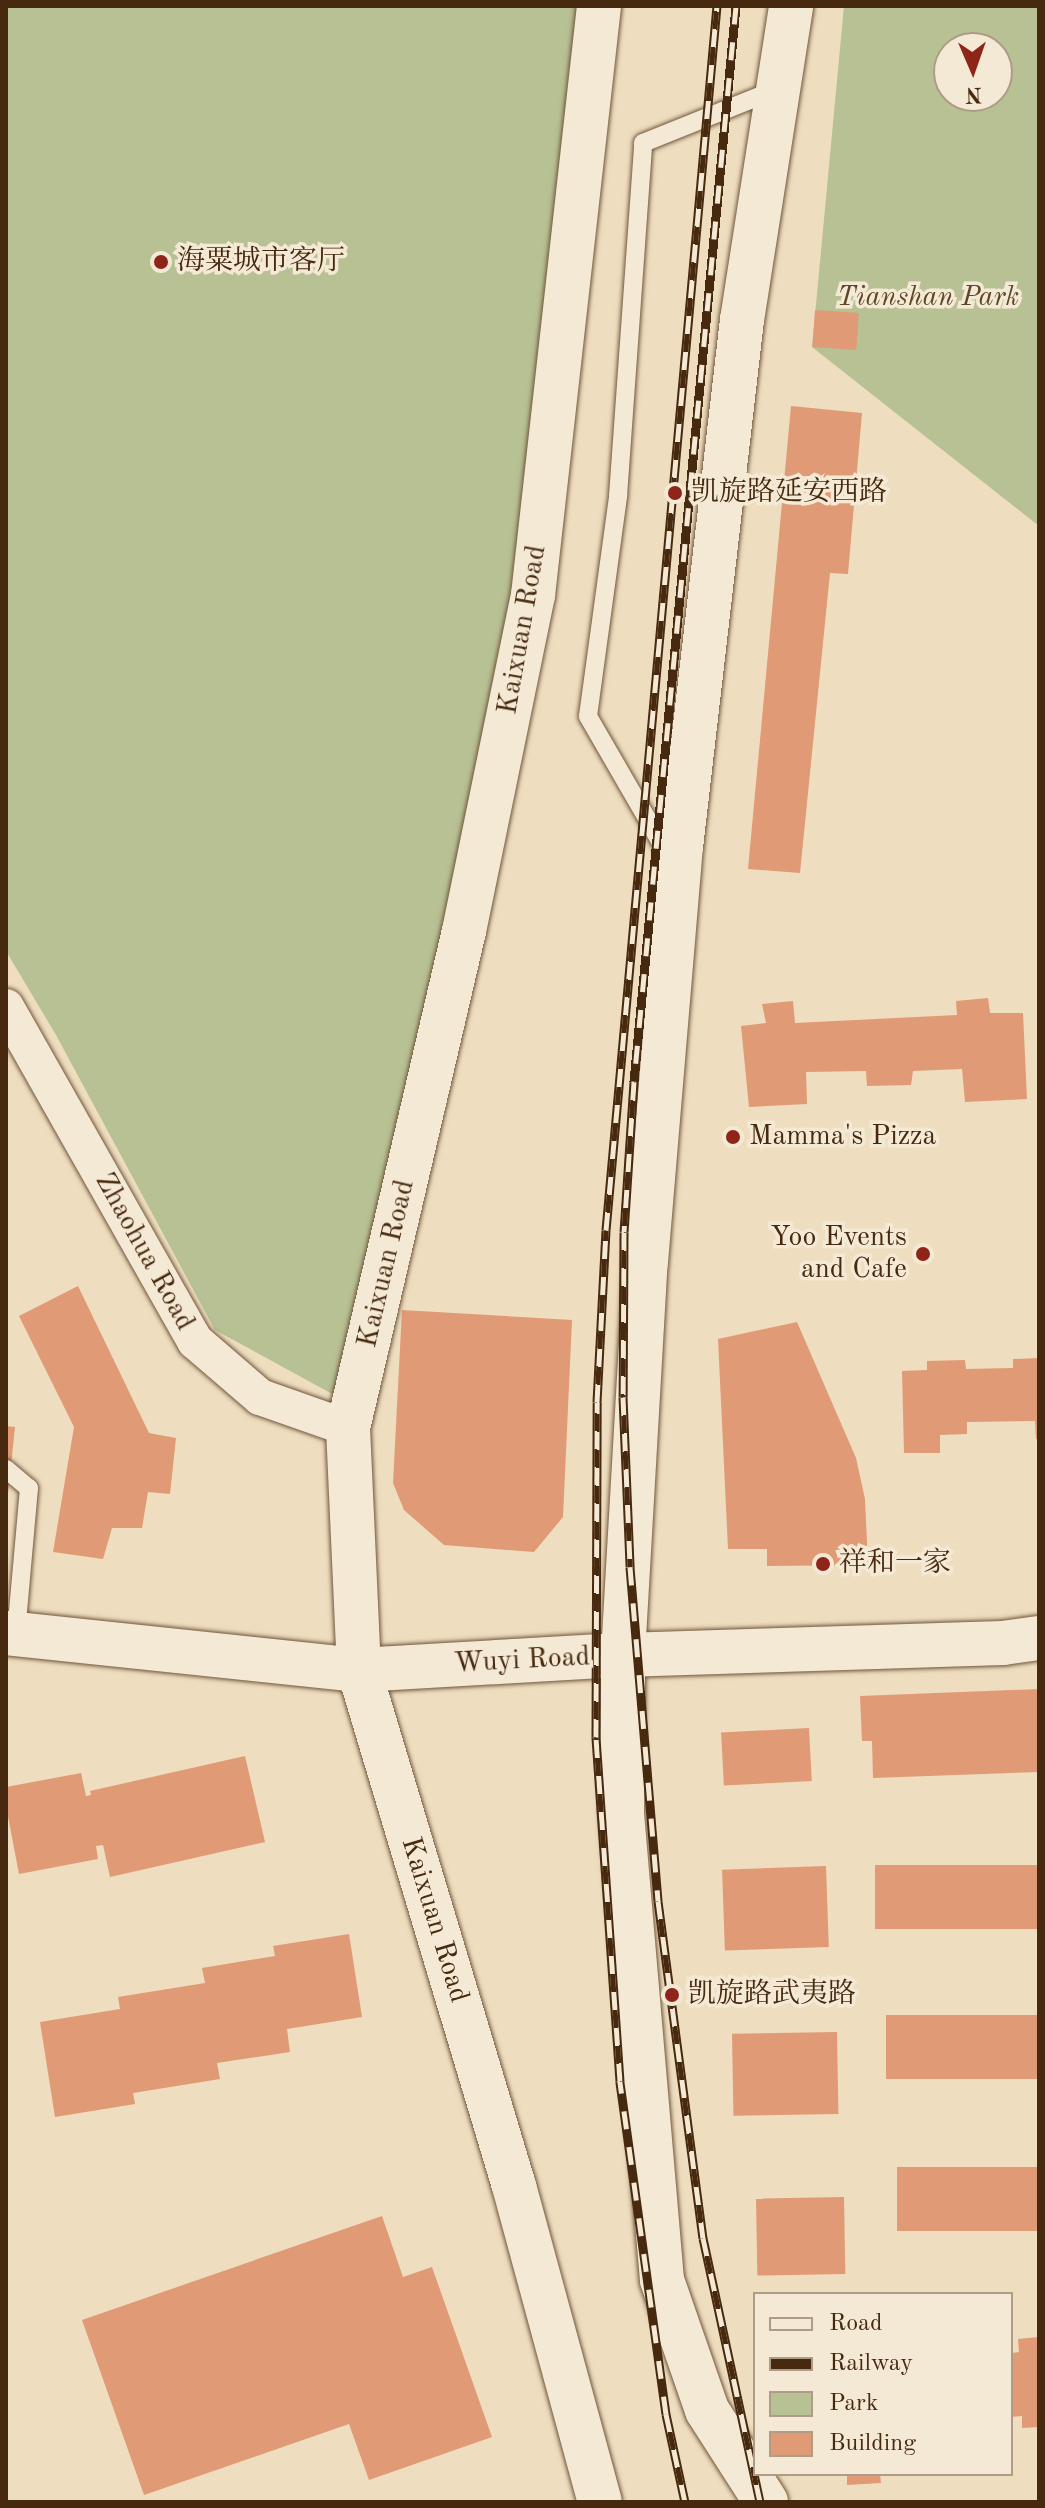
<!DOCTYPE html>
<html>
<head>
<meta charset="utf-8">
<style>
  body { margin:0 }
  #map { position:relative; width:1045px; height:2508px; overflow:hidden; background:#eeddbf; font-family:"Old Standard TT","Noto Serif SC",serif }
  div>[style] { position:absolute }
  .green>* { inset:0; background:#b7c193 }
  .building>* { inset:0; background:#e09a76; transform-origin:0 0 }
  .roads { filter:drop-shadow(0 0 2px #71563b) drop-shadow(0 0 2px #71563b) }
  .service>* { height:18px; margin:-9px; padding:0 9px; transform-origin:9px; border-radius:9px; background:#f4e9d5 }
  .minor>* { height:36px; margin:-18px; padding:0 18px; transform-origin:18px; border-radius:18px; background:#f4e9d5 }
  .tertiary>* { height:44px; margin:-22px; padding:0 22px; transform-origin:22px; border-radius:22px; background:#f4e9d5 }
  .rail>* { height:9px; margin-top:-4.5px; transform-origin:0; background:repeating-linear-gradient(90deg,#f4e9d5 0 18px,#47290f 0 36px); box-sizing:border-box; border-block:2px solid #47290f }
  .dots>* { width:22px; height:22px; translate:-50% -50%; box-sizing:border-box; border:4px solid #f4e9d5; border-radius:50% }
  span { translate:-50% -50%; white-space:nowrap; text-align:center; line-height:1.15; -webkit-text-stroke:7px #f4e9d5; paint-order:stroke }
  .poi-label { font-size:28px; color:#47290f }
  .left { translate:0 -50%; text-align:left }
  .right { translate:-100% -50%; text-align:right }
  .park-label { font-size:28px; color:#5d4729; font-style:italic }
  .street-label { font-size:28px; color:#47290f }
  .frame { position:absolute; inset:0; border:8px solid #47290f; pointer-events:none }
  .legend { position:absolute; left:753px; top:2292px; width:260px; height:184px; box-sizing:border-box; background:#f4e9d5; border:2px solid #af9c86; margin:0; padding:10px 14px; list-style:none; font-size:24px; color:#47290f }
  .legend li { display:flex; align-items:center; gap:16px; height:40px }
  .legend b { width:40px; border:2px solid #af9c86 }
  .north { position:absolute; left:933px; top:32px; width:80px; height:80px; box-sizing:border-box; background:#f4e9d5; border:2px solid #af9c86; border-radius:50%; rotate:178deg; font-size:22px; font-weight:700; line-height:32px; text-align:center; color:#47290f }
  .north::after { content:''; display:block; margin:auto; width:28px; height:36px; background:#8f2418; clip-path:polygon(50% 0,100% 100%,50% 72%,0 100%) }
</style>
</head>
<body>
<div id="map">
  <div class="green">
    <i style="clip-path:polygon(6px 6px,590px 6px,528px 594px,336px 1396px,215px 1330px,56px 1035px,6px 951px)"></i>
    <i style="clip-path:polygon(evenodd,844px 6px,1039px 6px,1039px 526px,812px 347px,844px 6px,949px 48px,997px 48px,997px 96px,949px 96px,949px 48px)"></i>
  </div>
  <div class="building">
    <i style="left:815px;top:310px;width:44px;height:37px;rotate:4deg"></i>
    <i style="clip-path:polygon(791px 406px,862px 413px,848px 574px,830px 573px,800px 873px,748px 869px)"></i>
    <i style="clip-path:polygon(988px 998px,990px 1013px,1023px 1013px,1027px 1099px,965px 1102px,962px 1069px,913px 1071px,911px 1085px,867px 1086px,866px 1071px,806px 1072px,807px 1104px,749px 1107px,741px 1026px,766px 1023px,762px 1004px,793px 1001px,795px 1023px,957px 1015px,956px 1001px)"></i>
    <i style="clip-path:polygon(78px 1286px,149px 1433px,176px 1438px,170px 1494px,148px 1492px,142px 1528px,112px 1528px,103px 1559px,53px 1552px,74px 1427px,19px 1316px)"></i>
    <i style="clip-path:polygon(402px 1310px,572px 1320px,563px 1517px,534px 1552px,444px 1545px,404px 1510px,393px 1483px)"></i>
    <i style="clip-path:polygon(797px 1322px,856px 1458px,865px 1499px,868px 1565px,767px 1566px,767px 1549px,728px 1549px,718px 1339px)"></i>
    <i style="clip-path:polygon(1039px 1358px,1039px 1439px,1036px 1439px,1035px 1421px,967px 1422px,967px 1434px,940px 1435px,940px 1453px,904px 1453px,902px 1371px,927px 1370px,927px 1361px,965px 1360px,966px 1369px,1013px 1368px,1013px 1359px)"></i>
    <i style="clip-path:polygon(6px 1426px,15px 1427px,8px 1494px,6px 1494px)"></i>
    <i style="clip-path:polygon(1039px 1689px,1039px 1772px,873px 1778px,872px 1741px,862px 1741px,860px 1696px)"></i>
    <i style="left:809px;top:1728px;width:53px;height:88px;rotate:87deg"></i>
    <i style="clip-path:polygon(245px 1756px,265px 1842px,110px 1877px,103px 1845px,96px 1846px,98px 1859px,19px 1874px,6px 1806px,6px 1787px,81px 1773px,86px 1796px,91px 1795px,90px 1791px)"></i>
    <i style="left:1039px;top:1865px;width:64px;height:164px;rotate:90deg"></i>
    <i style="left:826px;top:1866px;width:81px;height:104px;rotate:88deg"></i>
    <i style="clip-path:polygon(349px 1934px,362px 2017px,287px 2029px,290px 2052px,217px 2063px,220px 2079px,133px 2093px,135px 2104px,55px 2117px,40px 2022px,120px 2009px,118px 1997px,205px 1983px,202px 1968px,275px 1956px,273px 1946px)"></i>
    <i style="left:1039px;top:2015px;width:64px;height:153px;rotate:90deg"></i>
    <i style="left:837px;top:2032px;width:82px;height:105px;rotate:89deg"></i>
    <i style="left:1039px;top:2167px;width:64px;height:142px;rotate:90deg"></i>
    <i style="left:844px;top:2197px;width:77px;height:88px;rotate:89deg"></i>
    <i style="clip-path:polygon(382px 2216px,403px 2277px,432px 2267px,492px 2437px,369px 2480px,349px 2424px,144px 2495px,82px 2320px)"></i>
    <i style="clip-path:polygon(1039px 2337px,1039px 2427px,1022px 2428px,1022px 2416px,1011px 2417px,1011px 2353px,1019px 2352px,1018px 2339px)"></i>
    <i style="clip-path:polygon(847px 2474px,880px 2474px,881px 2483px,847px 2485px)"></i>
  </div>
  <div class="roads">
    <div class="service">
      <i style="left:671px;top:860px;width:166px;rotate:-120deg"></i>
      <i style="left:588px;top:716px;width:222px;rotate:-82.2deg"></i>
      <i style="left:618px;top:496px;width:354px;rotate:-85.9deg"></i>
      <i style="left:643px;top:143px;width:144px;rotate:-21.9deg"></i>
      <i style="left:6px;top:1469px;width:30px;rotate:40deg"></i>
      <i style="left:29px;top:1488px;width:148px;rotate:95.1deg"></i>
    </div>
    <div class="minor">
      <i style="left:6px;top:1007px;width:384px;rotate:60.5deg"></i>
      <i style="left:195px;top:1341px;width:86px;rotate:40.7deg"></i>
      <i style="left:260px;top:1397px;width:93px;rotate:19.4deg"></i>
    </div>
    <div class="tertiary">
      <i style="left:599px;top:6px;width:593px;rotate:96.39deg"></i>
      <i style="left:533px;top:595px;width:343px;rotate:101.6deg"></i>
      <i style="left:464px;top:931px;width:510px;rotate:103.14deg"></i>
      <i style="left:348px;top:1428px;width:242px;rotate:87.4deg"></i>
      <i style="left:359px;top:1670px;width:539px;rotate:73.28deg"></i>
      <i style="left:514px;top:2186px;width:327px;rotate:74.8deg"></i>
      <i style="left:6px;top:1633px;width:355px;rotate:6deg"></i>
      <i style="left:359px;top:1670px;width:264px;rotate:-3.3deg"></i>
      <i style="left:623px;top:1655px;width:380px;rotate:-1.8deg"></i>
      <i style="left:1003px;top:1643px;width:36px;rotate:-8deg"></i>
      <i style="left:766px;top:2502px;width:109px;rotate:-122.7deg"></i>
      <i style="left:707px;top:2410px;width:138px;rotate:-109.1deg"></i>
      <i style="left:662px;top:2280px;width:471px;rotate:-94.9deg"></i>
      <i style="left:622px;top:1811px;width:156px;rotate:-89.6deg"></i>
      <i style="left:623px;top:1655px;width:394px;rotate:-86.7deg"></i>
      <i style="left:646px;top:1262px;width:416px;rotate:-85.2deg"></i>
      <i style="left:681px;top:847px;width:531px;rotate:-83.4deg"></i>
      <i style="left:742px;top:320px;width:318px;rotate:-81.1deg"></i>
    </div>
  </div>
  <div class="rail">
    <i style="left:736px;top:6px;width:1081px;rotate:95.42deg"></i>
    <i style="left:634px;top:1082px;width:150px;rotate:93.8deg"></i>
    <i style="left:624px;top:1232px;width:165px;rotate:90.3deg"></i>
    <i style="left:623px;top:1397px;width:170px;rotate:87.6deg"></i>
    <i style="left:630px;top:1567px;width:335px;rotate:85.2deg"></i>
    <i style="left:658px;top:1901px;width:340px;rotate:82.4deg"></i>
    <i style="left:703px;top:2238px;width:270px;rotate:77.8deg"></i>
    <i style="left:685px;top:2502px;width:90px;rotate:-102.2deg"></i>
    <i style="left:666px;top:2414px;width:336px;rotate:-97.9deg"></i>
    <i style="left:620px;top:2081px;width:345px;rotate:-94deg"></i>
    <i style="left:596px;top:1737px;width:335px;rotate:-89.8deg"></i>
    <i style="left:597px;top:1402px;width:172px;rotate:-87deg"></i>
    <i style="left:606px;top:1230px;width:1229px;rotate:-84.82deg"></i>
  </div>
  <div class="dots">
    <i style="left:161px;top:262px;background:#8f2418"></i>
    <i style="left:675px;top:493px;background:#8f2418"></i>
    <i style="left:733px;top:1137px;background:#8f2418"></i>
    <i style="left:923px;top:1254px;background:#8f2418"></i>
    <i style="left:823px;top:1564px;background:#8f2418"></i>
    <i style="left:672px;top:1995px;background:#8f2418"></i>
  </div>
  <div class="poi-label">
    <span class="left" style="left:177px;top:262px">海粟城市客厅</span>
    <span class="left" style="left:691px;top:493px">凯旋路延安西路</span>
    <span class="left" style="left:749px;top:1137px">Mamma's Pizza</span>
    <span class="right" style="left:907px;top:1254px">Yoo Events<br>and Cafe</span>
    <span class="left" style="left:839px;top:1564px">祥和一家</span>
    <span class="left" style="left:688px;top:1995px">凯旋路武夷路</span>
  </div>
  <div class="park-label">
    <span style="left:928px;top:298px">Tianshan Park</span>
  </div>
  <div class="street-label">
    <span style="left:523px;top:630px;rotate:-80deg">Kaixuan Road</span>
    <span style="left:144px;top:1252px;rotate:61deg">Zhaohua Road</span>
    <span style="left:387px;top:1264px;rotate:-77deg">Kaixuan Road</span>
    <span style="left:522px;top:1661px;rotate:-3deg">Wuyi Road</span>
    <span style="left:434px;top:1920px;rotate:73deg">Kaixuan Road</span>
  </div>
  <div class="frame"></div>
  <ul class="legend">
  <li><b style="height:10px;background:#f4e9d5"></b>Road</li>
  <li><b style="height:10px;background:#47290f"></b>Railway</li>
  <li><b style="height:22px;background:#b7c193"></b>Park</li>
  <li><b style="height:22px;background:#e09a76"></b>Building</li>
  </ul>
  <div class="north">N</div>
</div>
</body>
</html>
